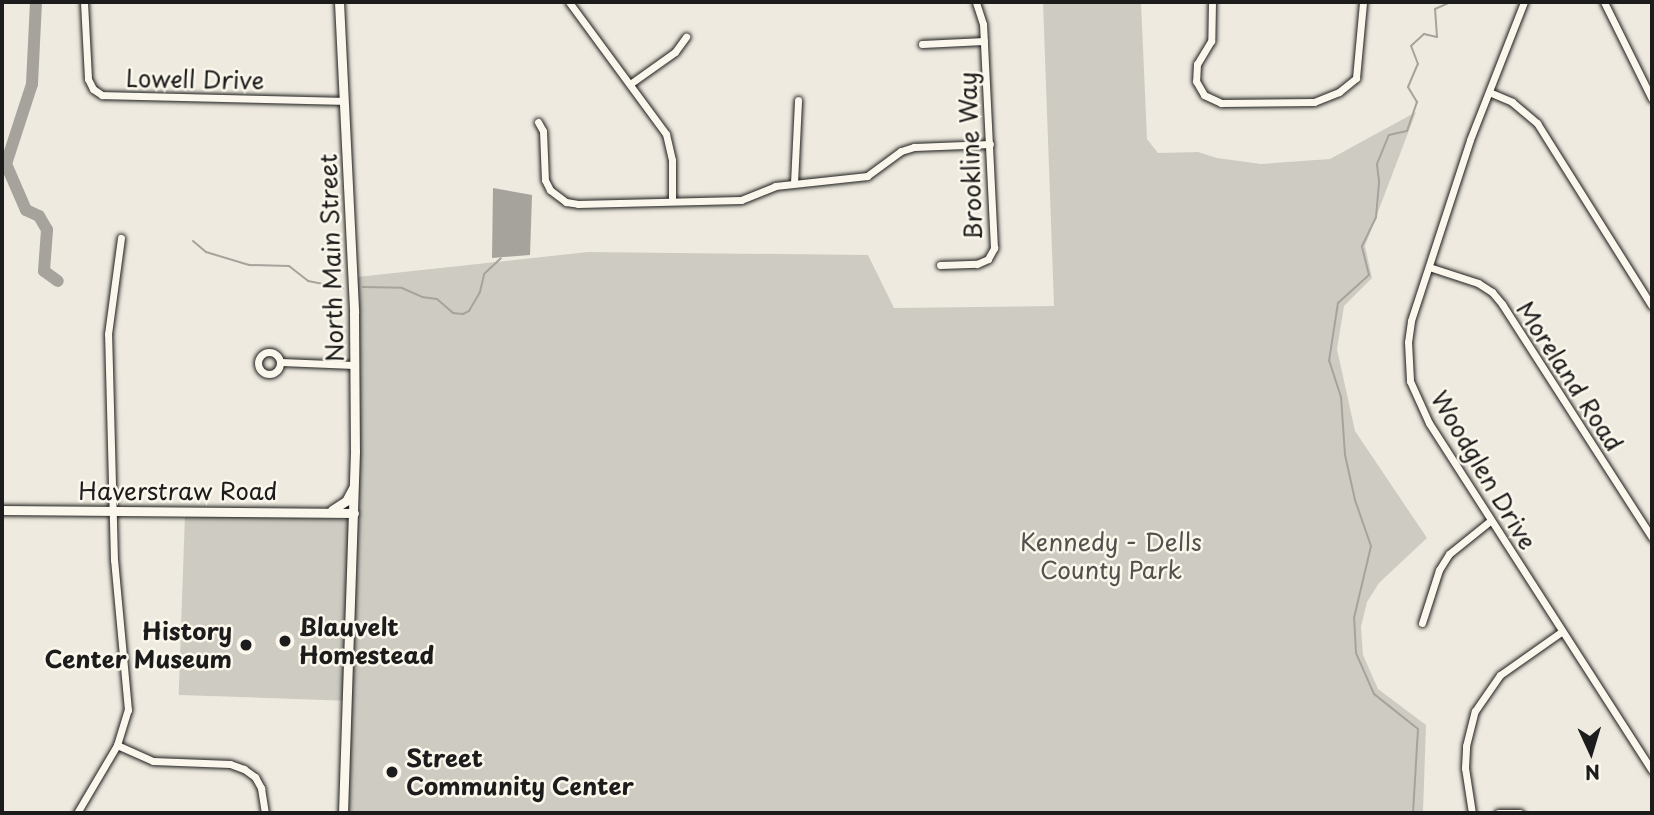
<!DOCTYPE html>
<html>
<head>
<meta charset="utf-8">
<style>
  body { margin:0 }
  #map { position:relative; width:1654px; height:815px; overflow:hidden; background:#eeeadf; font-family:"Playpen Sans",sans-serif }
  div>[style] { position:absolute }
  .green>* { inset:0; background:#ceccc2; transform-origin:0 0 }
  .water>* { inset:0; background:#a6a39d }
  .stream>* { height:2px; margin:-1px; padding:0 1px; transform-origin:1px; border-radius:1px; background:#a6a39d }
  .river>* { height:12px; margin:-6px; padding:0 6px; transform-origin:6px; border-radius:6px; background:#a6a39d }
  .roads { filter:drop-shadow(0 0 2px #1c1c1c) drop-shadow(0 0 2px #1c1c1c) }
  .minor>* { height:7px; margin:-3.5px; padding:0 3.5px; transform-origin:3.5px; border-radius:3.5px; background:#fbf7ec }
  .minor>.ring { margin:-3.5px; padding:0; box-sizing:content-box; background:none; border:7px solid #fbf7ec; border-radius:50% }
  .tertiary>* { height:9px; margin:-4.5px; padding:0 4.5px; transform-origin:4.5px; border-radius:4.5px; background:#fbf7ec }
  .dots>* { width:19px; height:19px; translate:-50% -50%; box-sizing:border-box; border:4px solid #fbf7ec; border-radius:50% }
  span { translate:-50% -50%; white-space:nowrap; text-align:center; line-height:1.15; -webkit-text-stroke:5px #fbf7ec; paint-order:stroke }
  .street-label { font-size:24px; color:#1c1c1c }
  .park-label { font-size:24px; color:#51514e }
  .poi-label { font-size:24px; color:#1c1c1c; font-weight:700 }
  .left { translate:0 -50%; text-align:left }
  .right { translate:-100% -50%; text-align:right }
  .frame { position:absolute; inset:0; border:4px solid #1c1c1c; pointer-events:none }
  .north { position:absolute; left:1556px; top:717px; width:70px; height:70px; -webkit-text-stroke:5px #fbf7ec; paint-order:stroke; rotate:176deg; font-size:19px; font-weight:700; line-height:28px; text-align:center; color:#1c1c1c }
  .north::after { content:''; display:block; margin:auto; width:24px; height:32px; background:#1c1c1c; clip-path:polygon(50% 0,100% 100%,50% 72%,0 100%) }
</style>
</head>
<body>
<div id="map">
  <div class="green">
    <i style="clip-path:polygon(1043px 2px,1141px 2px,1147px 139px,1158px 153px,1198px 152px,1217px 158px,1261px 164px,1330px 159px,1416px 112px,1365px 246px,1372px 278px,1344px 306px,1337px 349px,1355px 431px,1427px 538px,1379px 583px,1367px 602px,1361px 627px,1363px 655px,1378px 689px,1426px 725px,1423px 813px,346px 813px,355px 528px,357px 277px,588px 252px,868px 255px,894px 308px,1054px 306px)"></i>
    <i style="left:185px;top:514px;width:165px;height:181px;rotate:2deg"></i>
  </div>
  <div class="water">
    <i style="clip-path:polygon(493px 188px,532px 195px,530px 255px,492px 258px)"></i>
  </div>
  <div class="stream">
    <i style="left:193px;top:241px;width:17px;rotate:40deg"></i>
    <i style="left:206px;top:252px;width:45px;rotate:16.8deg"></i>
    <i style="left:249px;top:265px;width:40px;rotate:1.4deg"></i>
    <i style="left:289px;top:266px;width:24px;rotate:38deg"></i>
    <i style="left:308px;top:281px;width:36px;rotate:11deg"></i>
    <i style="left:363px;top:287px;width:39px;rotate:1deg"></i>
    <i style="left:402px;top:288px;width:22px;rotate:24deg"></i>
    <i style="left:422px;top:297px;width:15px;rotate:8deg"></i>
    <i style="left:437px;top:299px;width:21px;rotate:41deg"></i>
    <i style="left:453px;top:313px;width:10px;rotate:6deg"></i>
    <i style="left:463px;top:314px;width:7px;rotate:-27deg"></i>
    <i style="left:469px;top:311px;width:22px;rotate:-60deg"></i>
    <i style="left:480px;top:292px;width:18px;rotate:-77deg"></i>
    <i style="left:484px;top:274px;width:23px;rotate:-43deg"></i>
    <i style="left:1413px;top:813px;width:84px;rotate:-86.6deg"></i>
    <i style="left:1418px;top:729px;width:56px;rotate:-141.5deg"></i>
    <i style="left:1374px;top:694px;width:45px;rotate:-113.7deg"></i>
    <i style="left:1356px;top:653px;width:35px;rotate:-93deg"></i>
    <i style="left:1354px;top:618px;width:74px;rotate:-76.7deg"></i>
    <i style="left:1371px;top:546px;width:49px;rotate:-109.2deg"></i>
    <i style="left:1355px;top:500px;width:46px;rotate:-102.5deg"></i>
    <i style="left:1345px;top:455px;width:58px;rotate:-93.9deg"></i>
    <i style="left:1341px;top:397px;width:38px;rotate:-108deg"></i>
    <i style="left:1329px;top:361px;width:59px;rotate:-81.2deg"></i>
    <i style="left:1338px;top:303px;width:42px;rotate:-42.1deg"></i>
    <i style="left:1369px;top:275px;width:30px;rotate:-104deg"></i>
    <i style="left:1362px;top:246px;width:32px;rotate:-64deg"></i>
    <i style="left:1376px;top:217px;width:36px;rotate:-85deg"></i>
    <i style="left:1379px;top:181px;width:17px;rotate:-97deg"></i>
    <i style="left:1377px;top:164px;width:31px;rotate:-68deg"></i>
    <i style="left:1389px;top:135px;width:18px;rotate:-13deg"></i>
    <i style="left:1407px;top:131px;width:31px;rotate:-71deg"></i>
    <i style="left:1417px;top:102px;width:17px;rotate:-121deg"></i>
    <i style="left:1408px;top:87px;width:25px;rotate:-67deg"></i>
    <i style="left:1418px;top:64px;width:19px;rotate:-111deg"></i>
    <i style="left:1411px;top:46px;width:18px;rotate:-43deg"></i>
    <i style="left:1424px;top:34px;width:13px;rotate:13deg"></i>
    <i style="left:1437px;top:37px;width:28px;rotate:-94deg"></i>
    <i style="left:1435px;top:9px;width:17px;rotate:-24deg"></i>
  </div>
  <div class="river">
    <i style="left:36px;top:2px;width:82px;rotate:92.8deg"></i>
    <i style="left:32px;top:84px;width:84px;rotate:108deg"></i>
    <i style="left:6px;top:164px;width:50px;rotate:66.5deg"></i>
    <i style="left:26px;top:210px;width:14px;rotate:25deg"></i>
    <i style="left:39px;top:216px;width:16px;rotate:60deg"></i>
    <i style="left:47px;top:230px;width:41px;rotate:94.2deg"></i>
    <i style="left:44px;top:271px;width:17px;rotate:36deg"></i>
  </div>
  <div class="roads">
    <div class="minor">
      <i style="left:84px;top:2px;width:77px;rotate:87deg"></i>
      <i style="left:88px;top:79px;width:11px;rotate:63deg"></i>
      <i style="left:93px;top:89px;width:11px;rotate:34deg"></i>
      <i style="left:102px;top:95px;width:242px;rotate:1.4deg"></i>
      <i style="left:569px;top:2px;width:164px;rotate:53.7deg"></i>
      <i style="left:666px;top:134px;width:27px;rotate:77deg"></i>
      <i style="left:672px;top:160px;width:41px;rotate:90deg"></i>
      <i style="left:1212px;top:2px;width:39px;rotate:91deg"></i>
      <i style="left:1211px;top:41px;width:27px;rotate:121deg"></i>
      <i style="left:1197px;top:64px;width:17px;rotate:93deg"></i>
      <i style="left:1196px;top:81px;width:16px;rotate:60deg"></i>
      <i style="left:1204px;top:95px;width:19px;rotate:25deg"></i>
      <i style="left:1221px;top:103px;width:93px;rotate:-0.6deg"></i>
      <i style="left:1314px;top:102px;width:27px;rotate:-22deg"></i>
      <i style="left:1339px;top:92px;width:22px;rotate:-39deg"></i>
      <i style="left:1356px;top:78px;width:76px;rotate:-84.7deg"></i>
      <i style="left:1524px;top:2px;width:148px;rotate:111.4deg"></i>
      <i style="left:1470px;top:140px;width:190px;rotate:108.1deg"></i>
      <i style="left:1411px;top:321px;width:21px;rotate:98deg"></i>
      <i style="left:1408px;top:342px;width:39px;rotate:87deg"></i>
      <i style="left:1410px;top:381px;width:46px;rotate:65.7deg"></i>
      <i style="left:1429px;top:423px;width:413px;rotate:57.3deg"></i>
      <i style="left:1604px;top:2px;width:108px;rotate:63.7deg"></i>
      <i style="left:922px;top:44px;width:62px;rotate:-2.8deg"></i>
      <i style="left:630px;top:84px;width:55px;rotate:-35.4deg"></i>
      <i style="left:675px;top:52px;width:19px;rotate:-54deg"></i>
      <i style="left:1489px;top:92px;width:25px;rotate:23deg"></i>
      <i style="left:1512px;top:102px;width:33px;rotate:40deg"></i>
      <i style="left:1537px;top:123px;width:216px;rotate:57.9deg"></i>
      <i style="left:538px;top:122px;width:10px;rotate:61deg"></i>
      <i style="left:543px;top:131px;width:49px;rotate:87.7deg"></i>
      <i style="left:545px;top:180px;width:11px;rotate:63deg"></i>
      <i style="left:550px;top:190px;width:20px;rotate:37deg"></i>
      <i style="left:566px;top:202px;width:12px;rotate:9deg"></i>
      <i style="left:578px;top:204px;width:163px;rotate:-1.4deg"></i>
      <i style="left:741px;top:200px;width:37px;rotate:-22deg"></i>
      <i style="left:775px;top:186px;width:93px;rotate:-6.2deg"></i>
      <i style="left:867px;top:176px;width:42px;rotate:-36.3deg"></i>
      <i style="left:901px;top:151px;width:14px;rotate:-17deg"></i>
      <i style="left:914px;top:147px;width:76px;rotate:-2.3deg"></i>
      <i style="left:794px;top:183px;width:83px;rotate:-87.2deg"></i>
      <i style="left:940px;top:265px;width:37px;rotate:-2deg"></i>
      <i style="left:977px;top:264px;width:12px;rotate:-24deg"></i>
      <i style="left:988px;top:259px;width:13px;rotate:-61deg"></i>
      <i style="left:994px;top:248px;width:224px;rotate:-92.8deg"></i>
      <i style="left:983px;top:24px;width:23px;rotate:-108deg"></i>
      <i style="left:1429px;top:267px;width:52px;rotate:18.1deg"></i>
      <i style="left:1478px;top:283px;width:17px;rotate:33deg"></i>
      <i style="left:1492px;top:292px;width:16px;rotate:50deg"></i>
      <i style="left:1502px;top:304px;width:278px;rotate:57.3deg"></i>
      <i class="ring" style="left:258px;top:352px;width:15px;height:15px"></i>
      <i style="left:281px;top:362px;width:73px;rotate:2.4deg"></i>
      <i style="left:1422px;top:623px;width:56px;rotate:-72.2deg"></i>
      <i style="left:1439px;top:570px;width:19px;rotate:-58deg"></i>
      <i style="left:1449px;top:554px;width:53px;rotate:-38.8deg"></i>
      <i style="left:117px;top:745px;width:39px;rotate:24deg"></i>
      <i style="left:153px;top:761px;width:77px;rotate:2.2deg"></i>
      <i style="left:230px;top:764px;width:15px;rotate:20deg"></i>
      <i style="left:244px;top:769px;width:14px;rotate:36deg"></i>
      <i style="left:255px;top:777px;width:13px;rotate:61deg"></i>
      <i style="left:261px;top:788px;width:25px;rotate:81deg"></i>
      <i style="left:77px;top:813px;width:79px;rotate:-59.5deg"></i>
      <i style="left:117px;top:745px;width:37px;rotate:-73deg"></i>
      <i style="left:128px;top:710px;width:151px;rotate:-95.3deg"></i>
      <i style="left:114px;top:560px;width:226px;rotate:-91.5deg"></i>
      <i style="left:108px;top:334px;width:97px;rotate:-82.3deg"></i>
      <i style="left:1472px;top:813px;width:46px;rotate:-98.8deg"></i>
      <i style="left:1465px;top:768px;width:22px;rotate:-87deg"></i>
      <i style="left:1466px;top:746px;width:36px;rotate:-76deg"></i>
      <i style="left:1475px;top:711px;width:44px;rotate:-55.2deg"></i>
      <i style="left:1500px;top:675px;width:75px;rotate:-35.2deg"></i>
      <i style="left:1498px;top:813px;width:22px"></i>
    </div>
    <div class="tertiary">
      <i style="left:339px;top:2px;width:311px;rotate:87.2deg"></i>
      <i style="left:354px;top:313px;width:138px;rotate:89.6deg"></i>
      <i style="left:355px;top:451px;width:362px;rotate:91.9deg"></i>
      <i style="left:2px;top:510px;width:352px;rotate:0.5deg"></i>
      <i style="left:332px;top:510px;width:17px;rotate:-33deg"></i>
      <i style="left:346px;top:501px;width:15px;rotate:-62deg"></i>
    </div>
  </div>
  <div class="dots">
    <i style="left:285px;top:641px;background:#1c1c1c"></i>
    <i style="left:246px;top:645px;background:#1c1c1c"></i>
    <i style="left:392px;top:772px;background:#1c1c1c"></i>
  </div>
  <div class="street-label">
    <span style="left:195px;top:79px;rotate:1deg">Lowell Drive</span>
    <span style="left:970px;top:156px;rotate:-92deg">Brookline Way</span>
    <span style="left:331px;top:258px;rotate:-92deg">North Main Street</span>
    <span style="left:1570px;top:376px;rotate:57deg">Moreland Road</span>
    <span style="left:1484px;top:470px;rotate:59deg">Woodglen Drive</span>
    <span style="left:178px;top:491px">Haverstraw Road</span>
  </div>
  <div class="park-label">
    <span style="left:1111px;top:556px">Kennedy - Dells<br>County Park</span>
  </div>
  <div class="poi-label">
    <span class="left" style="left:299px;top:641px">Blauvelt<br>Homestead</span>
    <span class="right" style="left:232px;top:645px">History<br>Center Museum</span>
    <span class="left" style="left:406px;top:772px">Street<br>Community Center</span>
  </div>
  <div class="frame"></div>
  <div class="north">N</div>
</div>
</body>
</html>
